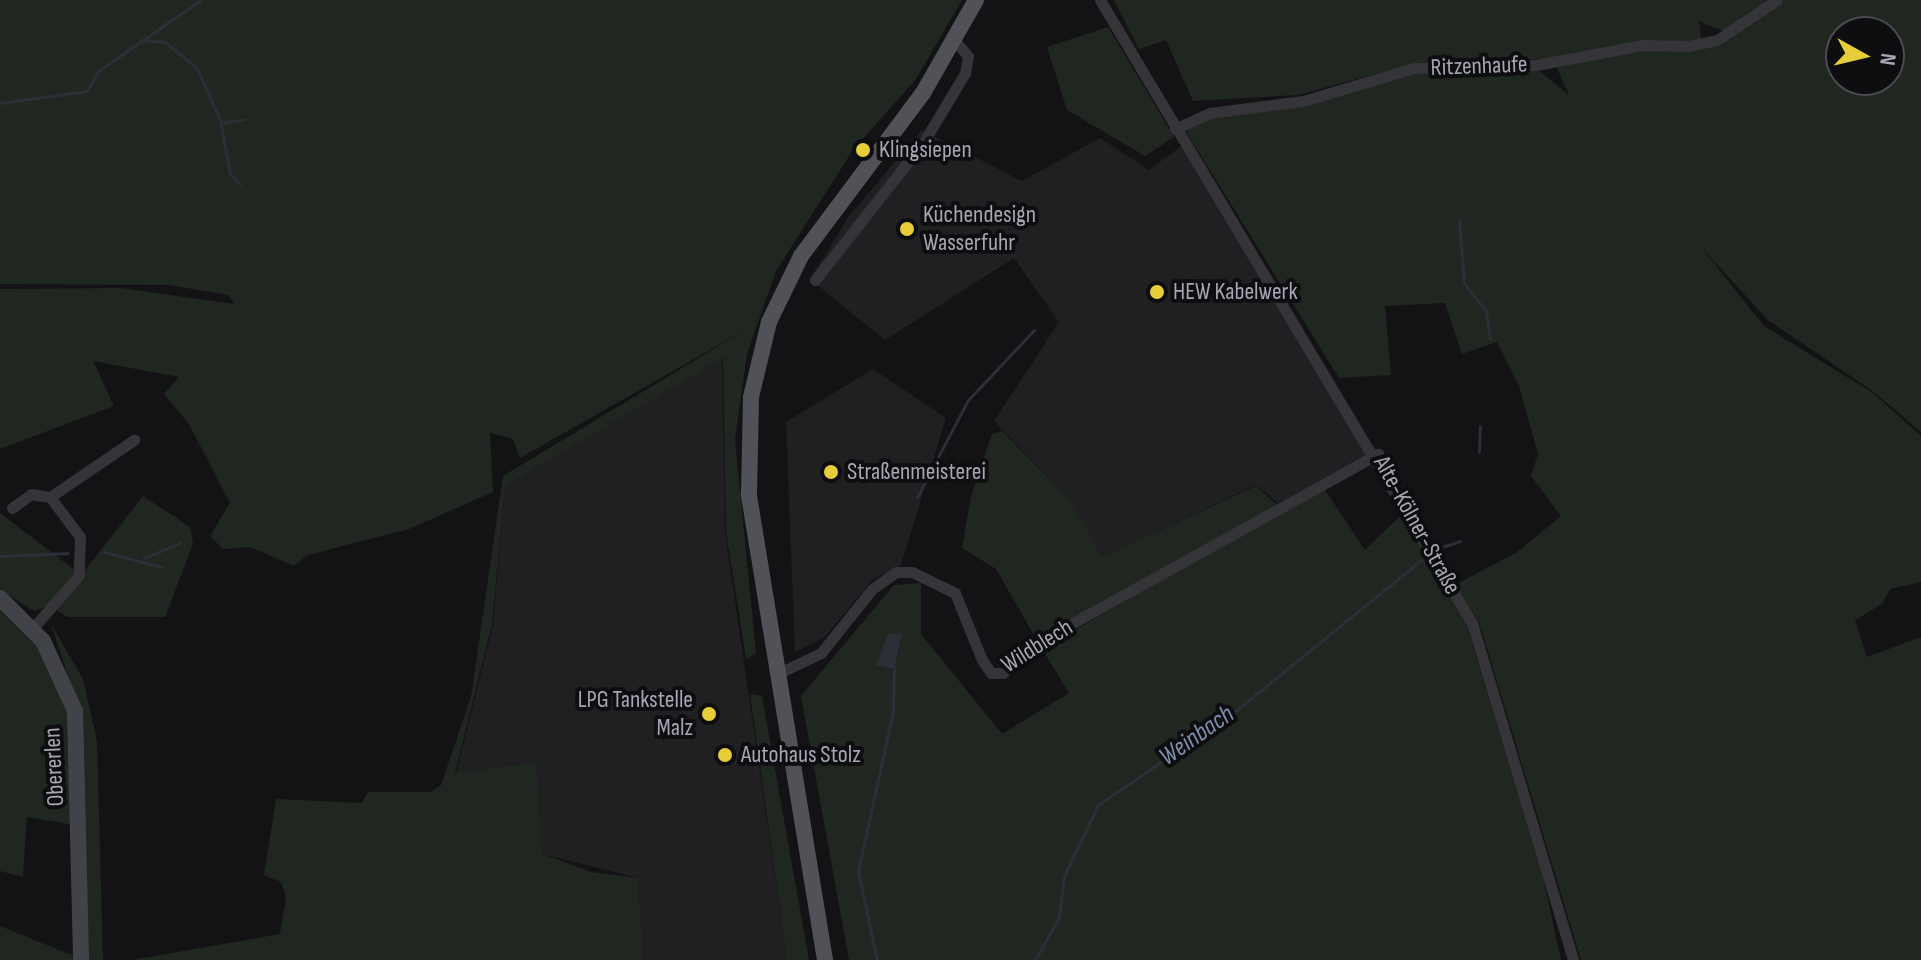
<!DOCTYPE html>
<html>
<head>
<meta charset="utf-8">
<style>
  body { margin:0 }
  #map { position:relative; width:1921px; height:960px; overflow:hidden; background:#131315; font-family:"Sofia Sans Condensed",sans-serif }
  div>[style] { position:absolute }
  .built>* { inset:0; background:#201f22 }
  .green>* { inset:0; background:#202721 }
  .water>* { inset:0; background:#2a2f38 }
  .stream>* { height:3px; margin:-1.5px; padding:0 1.5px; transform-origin:1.5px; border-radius:1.5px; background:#2a2f38 }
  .street>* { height:11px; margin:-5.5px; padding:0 5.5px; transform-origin:5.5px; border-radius:5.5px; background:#353439 }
  .secondary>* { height:16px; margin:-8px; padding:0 8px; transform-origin:8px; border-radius:8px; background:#424349 }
  .primary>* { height:16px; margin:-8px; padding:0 8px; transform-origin:8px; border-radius:8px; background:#515158 }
  .dots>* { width:22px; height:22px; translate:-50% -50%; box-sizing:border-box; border:4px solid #0e0e10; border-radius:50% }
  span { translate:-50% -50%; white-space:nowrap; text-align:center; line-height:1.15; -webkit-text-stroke:8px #0e0e10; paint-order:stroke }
  .street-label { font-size:24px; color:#a6a7b4 }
  .poi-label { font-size:24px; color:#a6a7b4 }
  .left { translate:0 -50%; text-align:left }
  .right { translate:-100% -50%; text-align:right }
  .water-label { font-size:26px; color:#7e8eae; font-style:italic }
  .north { position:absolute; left:1825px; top:16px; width:80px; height:80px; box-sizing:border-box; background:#0e0e10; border:2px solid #4b4b52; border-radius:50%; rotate:98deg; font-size:22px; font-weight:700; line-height:32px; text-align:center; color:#a6a7b4 }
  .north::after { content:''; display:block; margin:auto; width:28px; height:36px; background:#e6cd39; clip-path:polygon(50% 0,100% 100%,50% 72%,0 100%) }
</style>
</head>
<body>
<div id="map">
  <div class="built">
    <i style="clip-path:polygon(922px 130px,1022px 181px,1100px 138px,1149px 170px,1187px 142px,1378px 454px,1278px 503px,1256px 485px,1101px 558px,1071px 501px,994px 421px,1059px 322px,1014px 258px,885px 340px,810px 279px,849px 216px)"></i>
    <i style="clip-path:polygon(722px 358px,725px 531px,787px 960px,644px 960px,638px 878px,542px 854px,537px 762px,456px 773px,493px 625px,505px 486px)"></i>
    <i style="clip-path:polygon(873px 369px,946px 418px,901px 565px,872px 580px,825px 637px,795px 652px,786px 422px)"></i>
  </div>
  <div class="green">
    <i style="clip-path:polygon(0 0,962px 0,916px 79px,853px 150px,776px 271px,747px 354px,735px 440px,756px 653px,746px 659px,726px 531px,723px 358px,505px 486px,492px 624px,455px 773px,537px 762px,542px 854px,591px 872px,638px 878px,644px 960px,132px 960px,280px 934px,286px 897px,281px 882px,264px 875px,276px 799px,362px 803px,368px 792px,431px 792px,441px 785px,471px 697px,503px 476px,745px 330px,520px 458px,513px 439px,490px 433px,493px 492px,409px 529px,308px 555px,294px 566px,250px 547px,223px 549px,210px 536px,230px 503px,189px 424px,164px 394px,179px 377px,93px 361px,114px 406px,0 449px,0 289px,121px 288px,234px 304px,228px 295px,169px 285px,0 284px)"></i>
    <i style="clip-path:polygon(evenodd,1114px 0,1770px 0,1723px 31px,1699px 21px,1703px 50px,1784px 0,1921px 0,1921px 432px,1874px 392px,1768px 320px,1701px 247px,1764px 326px,1873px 393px,1921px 436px,1921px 582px,1890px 589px,1882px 604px,1855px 620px,1867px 657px,1921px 637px,1921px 960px,1581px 960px,1479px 622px,1455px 585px,1517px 552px,1561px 516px,1531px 476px,1538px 454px,1519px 386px,1497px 342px,1462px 354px,1445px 303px,1385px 306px,1391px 375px,1339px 378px,1188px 135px,1187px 127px,1210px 117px,1303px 103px,1415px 72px,1537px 69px,1569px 95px,1553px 59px,1415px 63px,1298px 95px,1193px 101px,1166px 40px,1139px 49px,1114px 0,1841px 32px,1889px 32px,1889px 80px,1841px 80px,1841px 32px)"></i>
    <i style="clip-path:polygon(1108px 27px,1174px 137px,1145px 156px,1067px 110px,1047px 47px)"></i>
    <i style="clip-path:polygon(1002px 431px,1071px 501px,1102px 557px,1256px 486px,1277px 505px,1038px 642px,996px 569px,962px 548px,971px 496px,992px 434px)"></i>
    <i style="clip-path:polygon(1323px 487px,1365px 550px,1402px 514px,1466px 623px,1542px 873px,1561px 960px,849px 960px,801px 696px,894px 585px,921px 583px,921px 634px,1002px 734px,1069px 693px,1042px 649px)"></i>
    <i style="clip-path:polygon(143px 496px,190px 527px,193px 544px,165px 617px,67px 617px,55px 609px)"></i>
    <i style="clip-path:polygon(0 513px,76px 571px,46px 607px,34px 611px,0 590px)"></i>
    <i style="clip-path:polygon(0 601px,41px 642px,70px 710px,75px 825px,27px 817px,23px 877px,0 871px)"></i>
    <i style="clip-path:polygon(51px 624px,83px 679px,97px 741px,103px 960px,89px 960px,79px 709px)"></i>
    <i style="clip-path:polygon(750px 694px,762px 696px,809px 960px,787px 960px)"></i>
    <i style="clip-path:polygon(0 926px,74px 956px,73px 960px,0 960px)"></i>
  </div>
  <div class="water">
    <i style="clip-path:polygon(888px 634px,902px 634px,894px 669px,876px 665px)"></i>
  </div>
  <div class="stream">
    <i style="left:141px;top:40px;width:24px;rotate:5deg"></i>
    <i style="left:165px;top:42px;width:41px;rotate:39.1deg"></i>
    <i style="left:197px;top:68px;width:57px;rotate:66.1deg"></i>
    <i style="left:220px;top:120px;width:55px;rotate:79.5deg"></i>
    <i style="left:230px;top:174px;width:14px;rotate:45deg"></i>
    <i style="left:0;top:103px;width:88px;rotate:-7.9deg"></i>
    <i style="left:87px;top:91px;width:23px;rotate:-61deg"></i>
    <i style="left:98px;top:71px;width:125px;rotate:-34.6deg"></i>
    <i style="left:221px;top:123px;width:24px;rotate:-9deg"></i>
    <i style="left:1459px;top:220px;width:63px;rotate:85.5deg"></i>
    <i style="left:1464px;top:283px;width:36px;rotate:52deg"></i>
    <i style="left:1486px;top:311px;width:28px;rotate:82deg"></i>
    <i style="left:1479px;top:452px;width:26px;rotate:-88deg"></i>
    <i style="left:917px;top:497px;width:110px;rotate:-62.3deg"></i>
    <i style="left:968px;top:400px;width:96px;rotate:-46.7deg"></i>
    <i style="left:1442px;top:547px;width:19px;rotate:-18deg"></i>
    <i style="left:104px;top:552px;width:60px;rotate:14.5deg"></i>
    <i style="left:0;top:556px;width:68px;rotate:-2.5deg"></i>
    <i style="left:144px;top:558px;width:39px;rotate:-23deg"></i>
    <i style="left:877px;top:960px;width:91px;rotate:-102.1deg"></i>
    <i style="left:858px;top:871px;width:163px;rotate:-77.6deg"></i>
    <i style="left:893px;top:712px;width:46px;rotate:-88.8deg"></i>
    <i style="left:1035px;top:960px;width:49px;rotate:-60.8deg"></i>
    <i style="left:1059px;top:917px;width:41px;rotate:-83deg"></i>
    <i style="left:1064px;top:876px;width:79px;rotate:-64.4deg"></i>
    <i style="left:1098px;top:805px;width:171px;rotate:-34.5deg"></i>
    <i style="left:1239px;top:708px;width:240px;rotate:-39.1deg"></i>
  </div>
  <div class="street">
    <i style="left:1100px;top:0;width:726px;rotate:59.16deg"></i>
    <i style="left:1472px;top:623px;width:352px;rotate:73.3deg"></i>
    <i style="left:1175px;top:129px;width:38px;rotate:-25deg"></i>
    <i style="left:1209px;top:113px;width:95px;rotate:-7.3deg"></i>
    <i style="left:1303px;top:101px;width:116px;rotate:-16.6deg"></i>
    <i style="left:1414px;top:68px;width:122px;rotate:-1.4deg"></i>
    <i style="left:1536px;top:65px;width:109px;rotate:-10.6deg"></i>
    <i style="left:1643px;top:45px;width:46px;rotate:1.2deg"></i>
    <i style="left:1689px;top:46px;width:29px;rotate:-12deg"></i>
    <i style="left:1717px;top:40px;width:72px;rotate:-33.7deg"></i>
    <i style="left:815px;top:280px;width:174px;rotate:-51.8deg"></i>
    <i style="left:923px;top:143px;width:82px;rotate:-59deg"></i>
    <i style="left:965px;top:73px;width:17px;rotate:-80deg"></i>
    <i style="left:968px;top:56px;width:18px;rotate:-131deg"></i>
    <i style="left:50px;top:497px;width:102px;rotate:-34.2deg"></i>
    <i style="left:12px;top:508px;width:24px;rotate:-36deg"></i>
    <i style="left:31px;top:494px;width:19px;rotate:9deg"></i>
    <i style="left:50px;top:497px;width:50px;rotate:53.1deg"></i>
    <i style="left:80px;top:537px;width:38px;rotate:92deg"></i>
    <i style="left:79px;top:575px;width:70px;rotate:131deg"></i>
    <i style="left:777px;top:674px;width:49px;rotate:-25.5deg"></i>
    <i style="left:821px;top:653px;width:82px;rotate:-51.4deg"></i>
    <i style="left:872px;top:589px;width:29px;rotate:-35deg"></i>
    <i style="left:896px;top:572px;width:16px"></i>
    <i style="left:912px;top:572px;width:48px;rotate:26deg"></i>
    <i style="left:955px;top:593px;width:72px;rotate:68.1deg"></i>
    <i style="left:982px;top:660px;width:16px;rotate:55deg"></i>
    <i style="left:991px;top:673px;width:12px"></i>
    <i style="left:1003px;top:673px;width:63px;rotate:-38deg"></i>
    <i style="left:1053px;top:634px;width:372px;rotate:-29deg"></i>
  </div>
  <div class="secondary">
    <i style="left:0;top:598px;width:61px;rotate:45deg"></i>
    <i style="left:43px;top:641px;width:77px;rotate:65.4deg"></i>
    <i style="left:75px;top:711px;width:249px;rotate:88.6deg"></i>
  </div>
  <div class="primary">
    <i style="left:825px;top:960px;width:472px;rotate:-99.3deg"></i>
    <i style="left:749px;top:494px;width:97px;rotate:-88.8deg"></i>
    <i style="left:751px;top:397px;width:77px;rotate:-76.5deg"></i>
    <i style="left:769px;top:322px;width:73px;rotate:-64.1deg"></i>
    <i style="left:801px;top:256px;width:204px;rotate:-53.2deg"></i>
    <i style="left:923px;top:93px;width:107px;rotate:-60.3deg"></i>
  </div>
  <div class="dots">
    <i style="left:863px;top:150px;background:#e6cd39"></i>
    <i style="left:907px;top:229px;background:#e6cd39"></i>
    <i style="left:1157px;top:292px;background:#e6cd39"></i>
    <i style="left:831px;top:472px;background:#e6cd39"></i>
    <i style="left:709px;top:714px;background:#e6cd39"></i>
    <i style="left:725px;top:755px;background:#e6cd39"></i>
  </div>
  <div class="street-label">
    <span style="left:1479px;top:66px;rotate:-2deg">Ritzenhaufe</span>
    <span style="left:1417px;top:525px;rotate:61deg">Alte-Kölner-Straße</span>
    <span style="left:1037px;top:646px;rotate:-32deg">Wildblech</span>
    <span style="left:54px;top:767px;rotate:-93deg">Obererlen</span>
  </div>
  <div class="poi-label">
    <span class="left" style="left:879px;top:150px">Klingsiepen</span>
    <span class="left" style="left:923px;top:229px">Küchendesign<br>Wasserfuhr</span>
    <span class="left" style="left:1173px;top:292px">HEW Kabelwerk</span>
    <span class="left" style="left:847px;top:472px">Straßenmeisterei</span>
    <span class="right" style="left:693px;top:714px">LPG Tankstelle<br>Malz</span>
    <span class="left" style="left:741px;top:755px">Autohaus Stolz</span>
  </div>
  <div class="water-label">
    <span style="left:1197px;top:736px;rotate:-35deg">Weinbach</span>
  </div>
  <div class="north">N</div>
</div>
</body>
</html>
